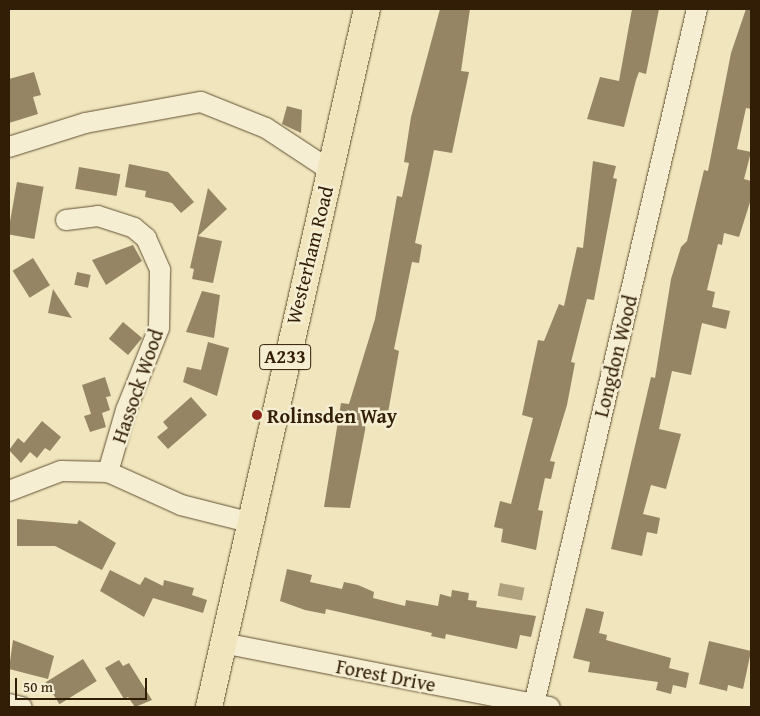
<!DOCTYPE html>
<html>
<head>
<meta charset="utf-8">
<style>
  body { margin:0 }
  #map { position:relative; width:760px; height:716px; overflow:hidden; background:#f0e5bc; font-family:"Gentium Book Plus",serif }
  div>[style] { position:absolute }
  .water>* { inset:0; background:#afa17e; transform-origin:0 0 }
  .building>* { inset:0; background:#958565; transform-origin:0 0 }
  .roads { filter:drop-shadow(0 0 1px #625034) drop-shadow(0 0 1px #625034) }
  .minor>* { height:20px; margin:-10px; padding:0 10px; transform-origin:10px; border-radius:10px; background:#f5eed3 }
  .major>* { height:26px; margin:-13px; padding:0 13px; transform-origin:13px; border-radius:13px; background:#f0e5bc }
  .dots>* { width:14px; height:14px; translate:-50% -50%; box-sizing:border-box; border:2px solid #f5eed3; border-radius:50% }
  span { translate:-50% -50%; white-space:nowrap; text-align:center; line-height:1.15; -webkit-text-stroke:5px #f5eed3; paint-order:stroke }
  .shield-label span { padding:1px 4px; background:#f5eed3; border:1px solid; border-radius:4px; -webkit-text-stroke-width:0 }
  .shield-label { font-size:19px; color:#321e06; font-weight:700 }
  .street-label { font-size:20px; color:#321e06 }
  .poi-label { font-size:20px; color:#321e06; font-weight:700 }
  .left { translate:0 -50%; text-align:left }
  .frame { position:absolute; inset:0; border:10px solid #321e06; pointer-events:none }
  .scale { position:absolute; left:15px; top:678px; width:132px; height:22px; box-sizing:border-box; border:2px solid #321e06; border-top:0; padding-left:6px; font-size:15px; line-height:18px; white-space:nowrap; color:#321e06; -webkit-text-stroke:4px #f5eed3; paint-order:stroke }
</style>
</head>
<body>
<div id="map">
  <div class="water">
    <i style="left:500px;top:583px;width:25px;height:13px;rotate:11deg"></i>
  </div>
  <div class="building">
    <i style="clip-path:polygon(440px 9px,470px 9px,461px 71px,469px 72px,452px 153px,434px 150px,415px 243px,422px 245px,419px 263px,412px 262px,394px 349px,399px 351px,386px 424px,367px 420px,350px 508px,324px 507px,341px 403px,349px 404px,375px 319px,397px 196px,402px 197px,409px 163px,404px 162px,411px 117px)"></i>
    <i style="clip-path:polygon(632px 9px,659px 9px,646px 74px,639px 72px,636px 80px,624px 127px,587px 119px,600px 77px,619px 81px)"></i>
    <i style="clip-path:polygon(746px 9px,751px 10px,751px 109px,746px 108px,737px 149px,751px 152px,744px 179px,751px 181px,751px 199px,739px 237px,724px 233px,722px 245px,718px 244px,707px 290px,715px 292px,712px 307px,730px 311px,726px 329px,702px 323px,691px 375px,672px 371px,659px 429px,681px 434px,666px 489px,651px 485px,643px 514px,660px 518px,657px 534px,647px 532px,642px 556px,611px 549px,651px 377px,655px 378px,671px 279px,681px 247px,687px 241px,704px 170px,708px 171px,731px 53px)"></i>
    <i style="clip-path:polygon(34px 72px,41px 95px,33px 97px,38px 114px,9px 123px,9px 79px)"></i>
    <i style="clip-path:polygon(287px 106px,302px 110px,301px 133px,282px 124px)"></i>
    <i style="clip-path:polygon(593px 161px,616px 166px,613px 178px,617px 179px,594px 300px,587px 299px,571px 362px,575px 363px,567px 405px,550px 461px,555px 462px,551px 479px,545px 478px,538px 510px,543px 511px,536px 550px,501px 542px,503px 529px,494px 527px,500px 501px,511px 504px,533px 418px,522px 415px,538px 340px,544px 341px,559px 304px,564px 306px,577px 247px,583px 248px)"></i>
    <i style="clip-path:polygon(129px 164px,168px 172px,194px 202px,181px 213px,172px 203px,145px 197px,146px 191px,125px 187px)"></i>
    <i style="left:79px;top:167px;width:42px;height:22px;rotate:10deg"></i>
    <i style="left:17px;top:182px;width:27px;height:53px;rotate:10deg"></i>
    <i style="clip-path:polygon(208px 188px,227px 209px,198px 236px,222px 241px,213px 283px,192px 279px,194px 269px,190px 268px)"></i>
    <i style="clip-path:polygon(133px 245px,142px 261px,106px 285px,92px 260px)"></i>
    <i style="left:33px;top:258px;width:32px;height:24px;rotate:58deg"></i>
    <i style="left:77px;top:272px;width:14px;height:13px;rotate:12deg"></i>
    <i style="clip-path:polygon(53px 289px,72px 318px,48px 313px)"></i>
    <i style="clip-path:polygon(202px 291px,220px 295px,214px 338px,186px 332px)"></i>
    <i style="left:123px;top:322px;width:25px;height:22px;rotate:40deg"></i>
    <i style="clip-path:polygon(208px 342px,229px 348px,217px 396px,183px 382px,187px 367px,201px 370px)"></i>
    <i style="clip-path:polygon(105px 377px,111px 396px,106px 397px,110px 410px,102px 413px,106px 427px,90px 432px,84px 416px,91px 414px,82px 385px)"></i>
    <i style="clip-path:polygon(191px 397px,207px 415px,168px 449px,157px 437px,168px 428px,163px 422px)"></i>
    <i style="clip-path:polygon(42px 421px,61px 437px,50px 451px,45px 448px,37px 458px,30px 452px,21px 463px,9px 450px,18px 438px,24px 443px)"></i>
    <i style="clip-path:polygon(17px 519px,77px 524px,79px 520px,116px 543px,102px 570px,55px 546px,17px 546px)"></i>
    <i style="clip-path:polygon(287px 569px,312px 575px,310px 582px,342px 589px,344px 582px,358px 585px,374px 592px,373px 598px,405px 606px,406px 600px,438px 606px,440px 594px,451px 597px,452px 590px,469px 593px,468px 600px,477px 601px,476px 607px,536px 616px,531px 637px,520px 635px,517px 649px,446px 634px,445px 639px,431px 636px,432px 633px,326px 609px,325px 614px,305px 610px,280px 601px)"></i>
    <i style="clip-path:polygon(110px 570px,140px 585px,145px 577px,163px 586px,164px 580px,194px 588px,192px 595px,207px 600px,203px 613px,153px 598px,144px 617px,100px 591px)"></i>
    <i style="clip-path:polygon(586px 608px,604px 612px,599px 633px,607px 635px,606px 640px,671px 658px,669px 668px,689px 673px,686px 688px,673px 685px,671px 694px,656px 690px,658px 682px,588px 672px,590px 662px,573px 658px)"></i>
    <i style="clip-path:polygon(13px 640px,54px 656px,48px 679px,9px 669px)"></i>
    <i style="clip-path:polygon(709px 641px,751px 651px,743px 689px,728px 685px,727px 691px,699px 684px)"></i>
    <i style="left:83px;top:659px;width:26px;height:44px;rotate:58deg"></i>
    <i style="clip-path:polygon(119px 660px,123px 666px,129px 663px,152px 700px,135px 707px,128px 697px,124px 699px,105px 668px)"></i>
  </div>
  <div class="roads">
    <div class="minor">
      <i style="left:9px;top:147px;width:80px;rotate:-17.5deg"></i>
      <i style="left:85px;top:123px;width:118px;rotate:-10.3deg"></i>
      <i style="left:201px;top:102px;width:70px;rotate:21.8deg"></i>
      <i style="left:266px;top:128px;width:77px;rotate:33.3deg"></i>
      <i style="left:66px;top:220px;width:32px;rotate:-7deg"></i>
      <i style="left:98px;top:216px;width:38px;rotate:18deg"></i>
      <i style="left:134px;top:228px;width:16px;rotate:40deg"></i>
      <i style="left:146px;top:238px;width:35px;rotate:66deg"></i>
      <i style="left:160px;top:270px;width:58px;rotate:91deg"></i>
      <i style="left:159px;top:328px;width:88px;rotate:111.9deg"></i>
      <i style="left:126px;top:410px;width:65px;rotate:106.2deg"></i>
      <i style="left:9px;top:491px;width:56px;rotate:-21deg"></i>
      <i style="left:61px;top:471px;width:47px;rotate:1.2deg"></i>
      <i style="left:108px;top:472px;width:80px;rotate:24.3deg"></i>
      <i style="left:181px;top:505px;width:69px;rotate:14.2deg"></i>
      <i style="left:223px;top:643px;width:333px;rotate:11.1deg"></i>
      <i style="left:9px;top:704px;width:13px;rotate:13deg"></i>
      <i style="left:534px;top:704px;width:714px;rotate:-76.8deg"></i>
    </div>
    <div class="major">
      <i style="left:209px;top:707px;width:716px;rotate:-77.25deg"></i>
    </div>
  </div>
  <div class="dots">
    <i style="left:257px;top:415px;background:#8f2418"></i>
  </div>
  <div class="shield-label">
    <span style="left:285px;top:357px">A233</span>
  </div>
  <div class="street-label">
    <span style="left:309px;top:255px;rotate:-76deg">Westerham Road</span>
    <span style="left:615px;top:356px;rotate:-76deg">Longdon Wood</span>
    <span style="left:137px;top:386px;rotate:-71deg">Hassock Wood</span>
    <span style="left:386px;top:675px;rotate:11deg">Forest Drive</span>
  </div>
  <div class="poi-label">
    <span class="left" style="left:267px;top:415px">Rolinsden Way</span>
  </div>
  <div class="frame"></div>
  <div class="scale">50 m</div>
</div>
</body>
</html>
